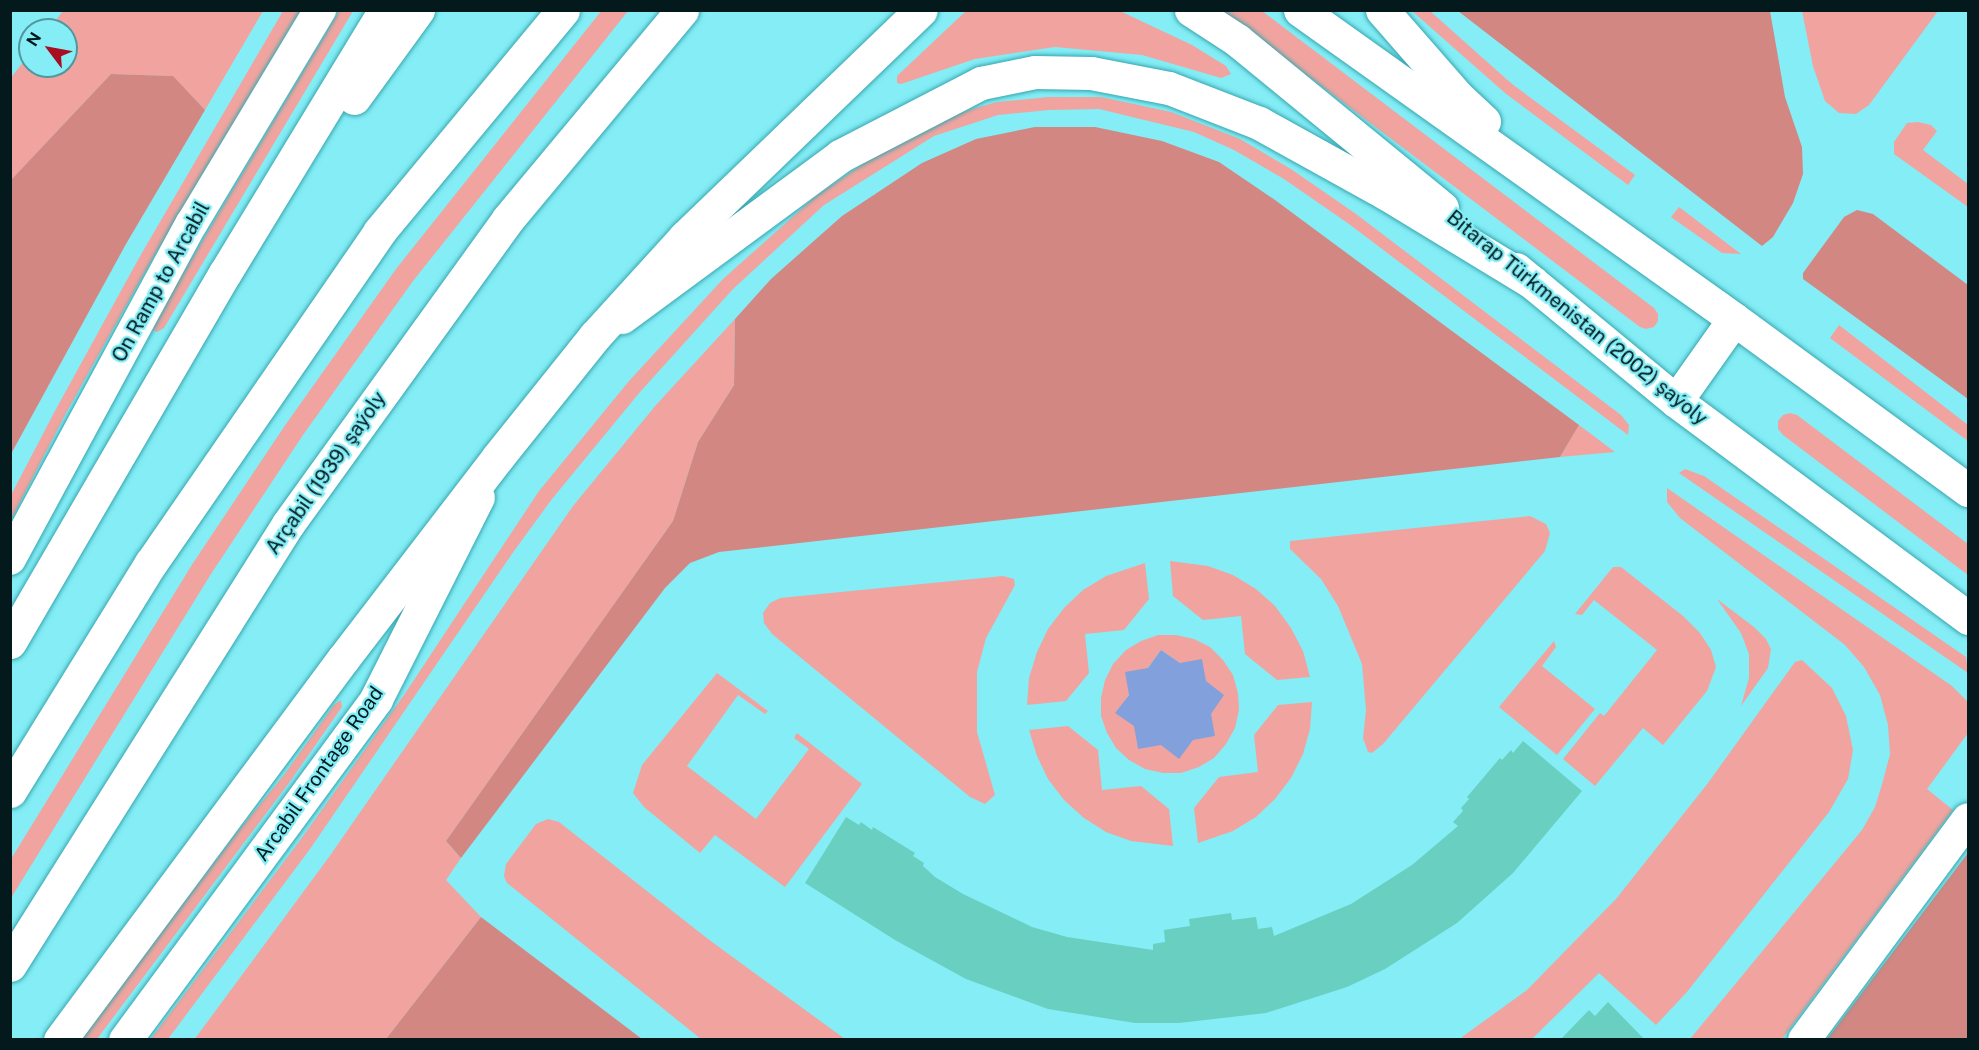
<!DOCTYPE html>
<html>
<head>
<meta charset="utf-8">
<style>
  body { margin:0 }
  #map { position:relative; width:1979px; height:1050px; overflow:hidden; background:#84edf6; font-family:"Public Sans",sans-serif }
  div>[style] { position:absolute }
  .green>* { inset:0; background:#f1a49f }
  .forest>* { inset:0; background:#d38783 }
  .water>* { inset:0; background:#82a1dc }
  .building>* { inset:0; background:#69cfc0 }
  .roads { filter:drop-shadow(0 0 2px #37a6af) drop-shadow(0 0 2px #37a6af) }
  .minor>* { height:32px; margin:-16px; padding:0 16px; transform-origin:16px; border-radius:16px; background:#fff }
  .tertiary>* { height:33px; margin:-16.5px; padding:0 16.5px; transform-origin:16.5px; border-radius:16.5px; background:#fff }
  .secondary>* { height:33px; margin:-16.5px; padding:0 16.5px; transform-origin:16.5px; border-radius:16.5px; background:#fff }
  .primary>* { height:33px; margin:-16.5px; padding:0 16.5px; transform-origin:16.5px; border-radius:16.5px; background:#fff }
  span { translate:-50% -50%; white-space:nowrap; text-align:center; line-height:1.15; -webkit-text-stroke:4.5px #84edf6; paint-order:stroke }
  .street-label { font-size:20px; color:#03191b }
  .frame { position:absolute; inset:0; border:12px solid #03191b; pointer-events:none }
  .north { position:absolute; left:18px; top:18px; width:60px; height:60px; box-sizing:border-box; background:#84edf6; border:2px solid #50989e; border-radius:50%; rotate:302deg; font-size:16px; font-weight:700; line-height:24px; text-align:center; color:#03191b }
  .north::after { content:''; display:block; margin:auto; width:21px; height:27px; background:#a70e22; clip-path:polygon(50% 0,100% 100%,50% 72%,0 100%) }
</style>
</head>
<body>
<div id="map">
  <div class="green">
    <i style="clip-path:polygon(602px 10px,628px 11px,413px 281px,303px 435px,211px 574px,11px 898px,11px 859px,193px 563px,286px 424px,396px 269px)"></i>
    <i style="clip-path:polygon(967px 10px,1120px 11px,1192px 45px,1226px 66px,1231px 74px,1221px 78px,1142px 55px,1055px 47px,975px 59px,901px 84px,897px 83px,897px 76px)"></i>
    <i style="clip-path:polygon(63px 11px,263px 11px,205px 110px,172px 76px,111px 74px,11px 180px,10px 79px,30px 53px,30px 66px,66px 66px,66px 30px,48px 30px)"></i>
    <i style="clip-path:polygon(283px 11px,300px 11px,150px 263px,66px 413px,11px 520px,10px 497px,56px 409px,139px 258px)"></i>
    <i style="clip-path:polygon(339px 11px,353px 11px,164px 328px,157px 332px,153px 330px,154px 322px)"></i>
    <i style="clip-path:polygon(1222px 11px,1262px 11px,1654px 308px,1658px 314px,1658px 321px,1654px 327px,1646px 329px,1640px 327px)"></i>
    <i style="clip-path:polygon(1412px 11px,1430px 11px,1512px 84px,1635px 175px,1628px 185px,1505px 93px)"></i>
    <i style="clip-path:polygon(1802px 11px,1802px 10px,1938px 11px,1869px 105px,1856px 114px,1839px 113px,1825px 101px,1813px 66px)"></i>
    <i style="clip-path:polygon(1048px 97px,1101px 97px,1171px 112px,1240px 139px,1291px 169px,1356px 214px,1621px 415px,1629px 425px,1628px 435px,1349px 224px,1284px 179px,1234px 150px,1194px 132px,1099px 109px,1049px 110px,998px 115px,934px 136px,824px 205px,733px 289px,640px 392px,552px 499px,514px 551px,310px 849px,168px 1039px,150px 1040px,301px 839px,404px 695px,539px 491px,629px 381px,723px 279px,816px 196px,882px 151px,930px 125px,969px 110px,997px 102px)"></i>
    <i style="clip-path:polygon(1918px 122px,1931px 125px,1937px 131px,1923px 150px,1968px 184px,1968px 207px,1894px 154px,1894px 142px,1907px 123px)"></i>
    <i style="clip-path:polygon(1679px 207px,1741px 254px,1722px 253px,1671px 217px)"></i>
    <i style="clip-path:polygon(735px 319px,734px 385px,698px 442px,673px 521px,446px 841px,461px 858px,446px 880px,481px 917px,386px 1039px,194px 1040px,329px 857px,573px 506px,656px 405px)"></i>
    <i style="clip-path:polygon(1839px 325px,1968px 425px,1968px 441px,1830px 338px)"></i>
    <i style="clip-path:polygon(1790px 413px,1797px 415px,1968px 544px,1968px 575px,1783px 435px,1778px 429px,1778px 421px,1783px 415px)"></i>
    <i style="clip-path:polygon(1579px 425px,1615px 452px,1560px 457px)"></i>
    <i style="clip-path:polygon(1685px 469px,1704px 476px,1966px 657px,1968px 673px,1679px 473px)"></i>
    <i style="clip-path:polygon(1667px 488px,1952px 686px,1968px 702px,1968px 733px,1927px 789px,1953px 810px,1782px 1039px,1690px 1039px,1862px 830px,1875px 807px,1883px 781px,1890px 754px,1888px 725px,1880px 695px,1864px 667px,1845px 645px,1680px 518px,1667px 502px)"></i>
    <i style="clip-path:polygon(1530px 516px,1546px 524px,1550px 533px,1545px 551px,1383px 744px,1372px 753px,1368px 752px,1363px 738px,1366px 710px,1362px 664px,1338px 606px,1321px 579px,1290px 549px,1290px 541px)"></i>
    <i style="clip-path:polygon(1170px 561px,1208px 566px,1233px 575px,1256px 589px,1275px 606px,1291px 628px,1303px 651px,1310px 677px,1277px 680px,1245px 654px,1241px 616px,1203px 620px,1173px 596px)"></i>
    <i style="clip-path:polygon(1145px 563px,1149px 599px,1124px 630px,1085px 634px,1089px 673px,1066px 701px,1027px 705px,1029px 678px,1037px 652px,1048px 629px,1064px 608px,1083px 590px,1106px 576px)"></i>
    <i style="clip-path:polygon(1613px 567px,1621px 567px,1683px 616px,1700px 633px,1711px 650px,1716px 667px,1707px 691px,1663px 745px,1643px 728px,1595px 786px,1563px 759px,1600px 713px,1604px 716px,1657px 650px,1594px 600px,1582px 615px,1575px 614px)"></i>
    <i style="clip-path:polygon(1003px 576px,1014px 579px,1015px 585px,986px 638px,977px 672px,977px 732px,995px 795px,985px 804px,970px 797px,772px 634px,764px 623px,763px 613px,770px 603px,780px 598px)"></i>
    <i style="clip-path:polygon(1717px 599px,1754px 627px,1766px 639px,1771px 649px,1768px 668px,1741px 706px,1749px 678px,1749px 654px,1741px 633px)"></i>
    <i style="clip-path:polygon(evenodd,1158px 635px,1176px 635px,1194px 639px,1210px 647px,1223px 660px,1233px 675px,1238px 693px,1239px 710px,1235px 728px,1226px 744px,1214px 758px,1199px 767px,1181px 773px,1163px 773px,1145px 769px,1129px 760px,1116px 748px,1107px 733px,1101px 716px,1101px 698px,1105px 680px,1113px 664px,1126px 650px,1141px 641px,1158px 635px,1161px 650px,1180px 663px,1116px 713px,1148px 668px,1161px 650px)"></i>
    <i style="clip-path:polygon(1554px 641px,1556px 647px,1542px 666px,1595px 709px,1557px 755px,1499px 707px)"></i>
    <i style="clip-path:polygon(1802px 660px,1832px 688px,1846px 716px,1853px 750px,1848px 779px,1829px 812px,1687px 992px,1656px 1025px,1599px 973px,1532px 1039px,1463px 1039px,1462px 1037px,1527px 990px,1616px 899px,1708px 783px,1795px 662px)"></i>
    <i style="clip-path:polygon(717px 673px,768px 711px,765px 714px,738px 695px,687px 766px,756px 819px,809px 749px,794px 738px,797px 733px,862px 784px,785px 887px,715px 835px,700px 853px,644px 807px,633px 793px,642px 765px)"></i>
    <i style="clip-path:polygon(341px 700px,342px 707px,291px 780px,97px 1039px,81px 1039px,235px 835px,284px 775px,334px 705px)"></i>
    <i style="clip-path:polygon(1312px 702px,1310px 729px,1303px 754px,1291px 778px,1275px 799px,1256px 817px,1233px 831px,1198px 843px,1194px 808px,1219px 777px,1258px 772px,1254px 735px,1278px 705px)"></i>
    <i style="clip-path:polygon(1068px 726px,1098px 750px,1102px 790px,1141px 786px,1169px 809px,1173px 846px,1131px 841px,1106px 832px,1084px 818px,1064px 800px,1048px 779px,1037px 756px,1029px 730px)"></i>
    <i style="clip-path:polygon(548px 819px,559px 822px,708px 939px,845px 1039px,701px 1039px,507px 883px,504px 876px,506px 864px,536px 824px)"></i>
  </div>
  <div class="forest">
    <i style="clip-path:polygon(1458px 11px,1770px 11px,1785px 97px,1802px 147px,1803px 174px,1793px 203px,1773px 237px,1762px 246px)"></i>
    <i style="clip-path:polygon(111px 74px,173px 76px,205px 110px,126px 244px,11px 454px,11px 180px)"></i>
    <i style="clip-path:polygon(1035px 127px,1095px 127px,1162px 141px,1219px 162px,1275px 200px,1579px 425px,1560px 457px,719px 552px,690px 563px,665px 588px,461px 858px,446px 841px,673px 521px,698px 442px,734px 385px,735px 319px,771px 279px,842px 216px,922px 163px,976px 139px)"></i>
    <i style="clip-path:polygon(1857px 210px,1873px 214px,1968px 285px,1968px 399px,1803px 279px,1803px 273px,1844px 217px)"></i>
    <i style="clip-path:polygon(1968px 853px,1968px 1039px,1827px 1039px)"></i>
    <i style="clip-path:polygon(481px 917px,642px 1039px,386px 1039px)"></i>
  </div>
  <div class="water">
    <i style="clip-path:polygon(1161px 650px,1180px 663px,1202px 659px,1206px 681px,1224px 695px,1211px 714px,1215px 736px,1193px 740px,1179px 759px,1161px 745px,1138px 749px,1134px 726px,1115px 713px,1129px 695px,1125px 672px,1148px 668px)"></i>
  </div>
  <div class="building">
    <i style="clip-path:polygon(1523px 741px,1582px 791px,1513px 873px,1457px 923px,1385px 969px,1347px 987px,1266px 1013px,1179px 1023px,1135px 1023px,1048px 1009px,966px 979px,895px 940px,805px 883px,846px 817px,859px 825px,861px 822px,872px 830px,873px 827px,915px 853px,913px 856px,924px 863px,923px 866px,935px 877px,963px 894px,1032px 927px,1067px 937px,1153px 950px,1153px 944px,1165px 942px,1164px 930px,1190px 926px,1189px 919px,1231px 913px,1232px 920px,1256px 917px,1258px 929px,1272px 927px,1274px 936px,1351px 904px,1412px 865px,1458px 826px,1453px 822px,1463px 811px,1461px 808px,1469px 799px,1467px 797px,1500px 758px,1502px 760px,1511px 750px,1513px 753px)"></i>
    <i style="clip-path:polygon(1608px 1002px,1645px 1040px,1560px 1040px,1589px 1010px,1595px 1016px)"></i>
  </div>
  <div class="roads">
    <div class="minor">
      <i style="left:10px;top:559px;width:382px;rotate:-61.6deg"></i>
      <i style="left:192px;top:223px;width:249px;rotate:-59deg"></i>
      <i style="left:1804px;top:1040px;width:275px;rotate:-53.4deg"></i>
    </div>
    <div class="tertiary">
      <i style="left:125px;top:1040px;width:423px;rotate:-53.6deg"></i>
      <i style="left:376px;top:699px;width:226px;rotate:-63.2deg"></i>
    </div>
    <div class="secondary">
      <i style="left:1191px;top:10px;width:55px;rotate:33.1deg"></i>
      <i style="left:1237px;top:40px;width:265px;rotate:39.3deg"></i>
      <i style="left:1300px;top:10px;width:533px;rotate:35.45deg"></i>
      <i style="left:1734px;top:319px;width:290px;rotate:36.2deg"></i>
      <i style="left:1382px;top:10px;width:114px;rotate:48.9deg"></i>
      <i style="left:1457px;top:96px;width:37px;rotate:43deg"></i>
      <i style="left:1516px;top:269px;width:207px;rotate:39.5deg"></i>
      <i style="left:1676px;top:401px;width:364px;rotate:36.6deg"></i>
      <i style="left:622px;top:317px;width:271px;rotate:-36.4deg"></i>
      <i style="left:840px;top:156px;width:159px;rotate:-27.4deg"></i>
      <i style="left:981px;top:83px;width:55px;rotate:-11.5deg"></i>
      <i style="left:1035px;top:72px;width:56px;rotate:1deg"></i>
      <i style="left:1091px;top:73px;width:79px;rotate:10.9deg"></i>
      <i style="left:1169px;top:88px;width:97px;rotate:21.3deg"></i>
      <i style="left:1259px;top:123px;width:146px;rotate:29deg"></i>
      <i style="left:1387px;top:194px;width:170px;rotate:31.3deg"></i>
      <i style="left:1676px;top:401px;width:100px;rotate:-54.7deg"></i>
    </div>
    <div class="primary">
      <i style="left:354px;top:98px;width:109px;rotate:-54deg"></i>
      <i style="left:10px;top:642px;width:427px;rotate:-59.8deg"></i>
      <i style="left:225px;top:273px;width:308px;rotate:-58.7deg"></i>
      <i style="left:10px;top:791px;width:268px;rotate:-58.3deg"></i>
      <i style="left:151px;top:563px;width:402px;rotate:-55.4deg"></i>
      <i style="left:379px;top:232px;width:288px;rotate:-50.3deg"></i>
      <i style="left:10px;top:965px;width:521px;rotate:-57.77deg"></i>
      <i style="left:288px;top:524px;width:376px;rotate:-54.2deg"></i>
      <i style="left:508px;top:219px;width:272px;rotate:-50.2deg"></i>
      <i style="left:60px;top:1040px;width:475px;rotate:-53.4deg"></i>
      <i style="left:343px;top:659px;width:255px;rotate:-52.5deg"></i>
      <i style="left:498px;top:457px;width:155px;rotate:-51.3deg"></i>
      <i style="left:595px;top:336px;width:134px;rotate:-47.7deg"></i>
      <i style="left:685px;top:237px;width:327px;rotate:-43.9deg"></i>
    </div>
  </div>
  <div class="street-label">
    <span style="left:161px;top:282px;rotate:-61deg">On Ramp to Arcabil</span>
    <span style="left:1577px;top:318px;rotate:39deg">Bitarap Türkmenistan (2002) şaýoly</span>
    <span style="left:326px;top:473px;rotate:-55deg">Arçabil (1939) şaýoly</span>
    <span style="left:319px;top:774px;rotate:-55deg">Arcabil Frontage Road</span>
  </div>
  <div class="frame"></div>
  <div class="north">N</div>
</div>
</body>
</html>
